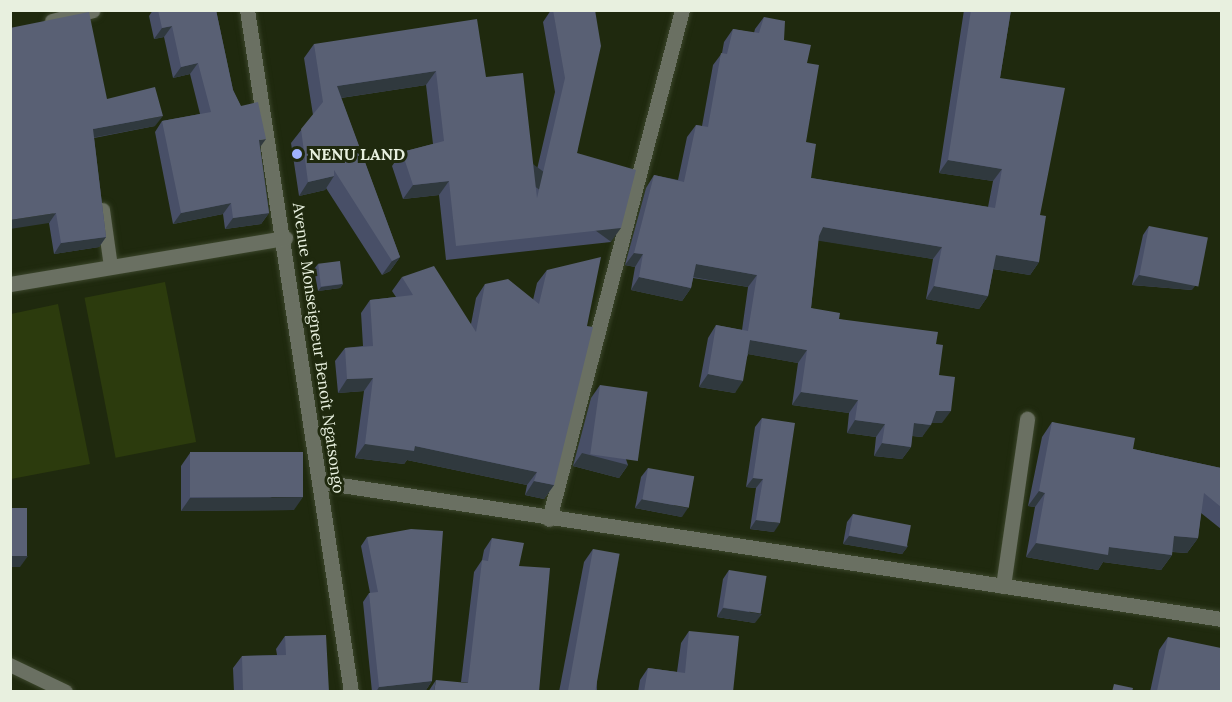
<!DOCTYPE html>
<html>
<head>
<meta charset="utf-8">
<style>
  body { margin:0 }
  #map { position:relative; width:1232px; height:702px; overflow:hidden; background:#1f290e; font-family:Lora,serif }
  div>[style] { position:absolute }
  .green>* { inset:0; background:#2c3b0d; transform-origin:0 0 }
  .roads { filter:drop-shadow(0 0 2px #3b452b) drop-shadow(0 0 2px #3b452b) }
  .lane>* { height:14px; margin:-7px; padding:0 7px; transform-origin:7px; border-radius:7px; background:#6a7062 }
  .street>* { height:15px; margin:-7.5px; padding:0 7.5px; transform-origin:7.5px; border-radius:7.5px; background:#6a7062 }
  .wall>* { inset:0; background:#484f67 }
  .shaded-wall>* { inset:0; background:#30393e; transform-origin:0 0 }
  .building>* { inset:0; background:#596074; transform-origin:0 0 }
  .dots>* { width:16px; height:16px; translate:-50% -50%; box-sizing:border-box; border:3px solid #1f290e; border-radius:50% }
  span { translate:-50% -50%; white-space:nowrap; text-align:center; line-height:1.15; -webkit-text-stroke:6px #1f290e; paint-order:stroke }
  .poi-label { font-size:16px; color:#e8f0df; font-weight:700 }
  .left { translate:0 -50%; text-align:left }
  .street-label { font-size:16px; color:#e8f0df }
  .frame { position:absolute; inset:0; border:12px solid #e8f0df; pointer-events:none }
</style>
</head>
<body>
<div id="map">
  <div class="green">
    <i style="left:165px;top:282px;width:163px;height:82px;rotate:79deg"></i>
    <i style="clip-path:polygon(58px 304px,90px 464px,11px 479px,11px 314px)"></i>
  </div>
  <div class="roads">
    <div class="lane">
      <i style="left:103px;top:210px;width:58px;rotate:82deg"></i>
      <i style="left:10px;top:665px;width:62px;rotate:25.7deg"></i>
    </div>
    <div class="street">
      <i style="left:247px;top:10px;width:690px;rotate:81.33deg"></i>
      <i style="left:52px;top:21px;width:42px;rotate:-15deg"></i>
      <i style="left:10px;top:284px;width:279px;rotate:-9.5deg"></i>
      <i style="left:321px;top:482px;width:911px;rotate:8.65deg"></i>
      <i style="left:549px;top:519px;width:526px;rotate:-75.36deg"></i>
      <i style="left:1003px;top:586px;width:169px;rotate:-81.8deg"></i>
    </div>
  </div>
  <div class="wall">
    <i style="clip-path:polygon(153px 10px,216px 10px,233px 90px,260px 147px,269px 213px,261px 224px,225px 229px,223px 214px,173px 224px,155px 132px,162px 121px,200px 114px,190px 74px,173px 78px,164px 37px,154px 39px,149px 16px)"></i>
    <i style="clip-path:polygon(551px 10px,595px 10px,577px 153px,611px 242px,446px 260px,439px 195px,403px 199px,392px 166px,402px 152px,433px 144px,426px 85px,341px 98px,400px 257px,390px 271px,382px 275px,326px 188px,325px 190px,299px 196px,291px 143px,313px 115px,304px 58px,314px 44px,486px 77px,535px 178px,555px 92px,543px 22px)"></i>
    <i style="clip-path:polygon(964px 10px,1011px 10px,1000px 78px,1040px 215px,1039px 262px,1030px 275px,993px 269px,988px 296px,979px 309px,926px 299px,933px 259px,818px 240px,811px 308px,839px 319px,936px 344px,942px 423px,931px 423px,922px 437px,912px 436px,911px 447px,902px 459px,874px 456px,876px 437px,847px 433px,849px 413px,792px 405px,798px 363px,748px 354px,735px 393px,699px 387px,708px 338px,716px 325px,742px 330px,748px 287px,693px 278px,691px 288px,682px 301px,631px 290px,635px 267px,625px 265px,646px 188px,654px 175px,678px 180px,687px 137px,696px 125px,702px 126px,713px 65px,722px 53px,724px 42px,733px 29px,754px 33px,755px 29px,764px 17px,784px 40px,807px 63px,806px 142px,811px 178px,988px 207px,993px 181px,939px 173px)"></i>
    <i style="clip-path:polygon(107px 99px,155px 126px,94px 138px,106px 237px,99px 247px,54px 254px,49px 223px)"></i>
    <i style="clip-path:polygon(1149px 226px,1192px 290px,1132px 285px,1143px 235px)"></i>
    <i style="clip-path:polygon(318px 264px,343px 284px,340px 288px,318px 291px,314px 269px)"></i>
    <i style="clip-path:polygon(547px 270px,554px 485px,544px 499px,525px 495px,527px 485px,407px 460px,404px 464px,355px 458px,364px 391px,338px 393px,335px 361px,345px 348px,363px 346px,361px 313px,370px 300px,396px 297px,392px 291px,402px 277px,471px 324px,476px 298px,485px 284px,533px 300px,537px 283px)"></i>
    <i style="clip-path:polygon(600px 385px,628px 465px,619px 478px,573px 466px,591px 398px)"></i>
    <i style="clip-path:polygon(762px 418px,774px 532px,750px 529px,756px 488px,746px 487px,755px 427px)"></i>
    <i style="clip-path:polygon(1052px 422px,1133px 449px,1221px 468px,1221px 529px,1201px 513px,1198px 538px,1187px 553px,1172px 552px,1172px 555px,1161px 570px,1103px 562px,1098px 570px,1026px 557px,1035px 507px,1028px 506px,1042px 437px)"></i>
    <i style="clip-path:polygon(190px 453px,294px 510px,181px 511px,181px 466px)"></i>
    <i style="clip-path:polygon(648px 468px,682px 517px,635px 508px,641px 477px)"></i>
    <i style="clip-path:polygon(853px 514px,908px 546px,902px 554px,843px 544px,847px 522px)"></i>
    <i style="clip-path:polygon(367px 537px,432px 681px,426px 690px,414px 692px,372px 692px,363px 602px,369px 593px,370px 593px,361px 546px)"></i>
    <i style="clip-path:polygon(492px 538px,519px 566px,539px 692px,461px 682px,474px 572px,482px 560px,484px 550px)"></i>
    <i style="clip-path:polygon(593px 549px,597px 692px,559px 692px,584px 562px)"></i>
    <i style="clip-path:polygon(729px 570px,755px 623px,717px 617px,723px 579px)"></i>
    <i style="clip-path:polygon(689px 631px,733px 692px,638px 692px,640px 680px,648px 668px,677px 672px,681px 643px)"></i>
    <i style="clip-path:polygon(285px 636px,329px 692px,234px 692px,233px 668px,242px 656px,277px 655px,276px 649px)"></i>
    <i style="clip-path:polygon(1168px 637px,1221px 692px,1150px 692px,1159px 650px)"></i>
    <i style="clip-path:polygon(436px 680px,434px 692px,428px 692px)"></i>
  </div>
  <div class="shaded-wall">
    <i style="clip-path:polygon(172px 26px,164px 37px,154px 39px,162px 28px)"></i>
    <i style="clip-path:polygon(198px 63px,190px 74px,173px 78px,181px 67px)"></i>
    <i style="clip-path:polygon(436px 71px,426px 85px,327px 100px,337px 86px)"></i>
    <i style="clip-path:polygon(163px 116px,155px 126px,86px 139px,93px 129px)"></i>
    <i style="clip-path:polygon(266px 139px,258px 150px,259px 140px)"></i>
    <i style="clip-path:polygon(948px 160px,1002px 169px,993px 181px,939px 173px)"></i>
    <i style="clip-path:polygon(334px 176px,325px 190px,299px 196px,308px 182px)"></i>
    <i style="clip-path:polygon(449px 181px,439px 195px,403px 199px,413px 185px)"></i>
    <i style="clip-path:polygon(231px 203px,223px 214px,173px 224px,181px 213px)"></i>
    <i style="clip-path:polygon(56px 213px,49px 223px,10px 229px,10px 220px)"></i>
    <i style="clip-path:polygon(269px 213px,261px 224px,225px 229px,233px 218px)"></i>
    <i style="clip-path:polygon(823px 227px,942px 247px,933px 259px,814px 240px)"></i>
    <i style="left:621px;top:228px;width:17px;height:166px;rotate:126deg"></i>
    <i style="clip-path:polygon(106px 237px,99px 247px,54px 254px,61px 243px)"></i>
    <i style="clip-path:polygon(634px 253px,643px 254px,635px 267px,625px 265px)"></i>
    <i style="clip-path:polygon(996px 255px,1039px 262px,1030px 275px,987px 268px)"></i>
    <i style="clip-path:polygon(400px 257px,390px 271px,382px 275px,392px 261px)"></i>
    <i style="clip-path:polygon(696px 264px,757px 275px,748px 287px,687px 276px)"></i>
    <i style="clip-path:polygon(1139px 275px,1199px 281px,1192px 290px,1132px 285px)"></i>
    <i style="clip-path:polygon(639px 277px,691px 288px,682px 301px,631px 290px)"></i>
    <i style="clip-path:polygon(343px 284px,340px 288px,318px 291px,321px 287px)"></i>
    <i style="clip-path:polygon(934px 286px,988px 296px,979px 309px,926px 299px)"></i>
    <i style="clip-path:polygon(750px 340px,807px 350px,798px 363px,742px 353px)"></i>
    <i style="clip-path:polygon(708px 374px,743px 381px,735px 393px,699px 387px)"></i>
    <i style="clip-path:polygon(373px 378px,364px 391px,338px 393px,347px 379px)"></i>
    <i style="clip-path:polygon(801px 392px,858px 400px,849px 413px,792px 405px)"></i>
    <i style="clip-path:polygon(936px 411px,951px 411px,942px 423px,927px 423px)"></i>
    <i style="clip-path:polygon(855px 420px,885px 424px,876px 437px,847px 433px)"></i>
    <i style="clip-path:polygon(914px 423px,931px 425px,922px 437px,905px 435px)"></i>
    <i style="clip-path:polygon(882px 443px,911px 447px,902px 459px,874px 456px)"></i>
    <i style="clip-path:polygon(365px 444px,415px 446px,537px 472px,527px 485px,407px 460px,404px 464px,355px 458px)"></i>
    <i style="clip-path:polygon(582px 453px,628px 465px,619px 478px,573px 466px)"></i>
    <i style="clip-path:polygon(753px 478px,763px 479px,756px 488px,746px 487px)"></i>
    <i style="clip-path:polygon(534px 481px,554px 485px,544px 499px,525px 495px)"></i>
    <i style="clip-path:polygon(1039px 491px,1045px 493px,1035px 507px,1028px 506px)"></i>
    <i style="clip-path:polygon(303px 497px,294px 510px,181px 511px,190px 498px)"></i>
    <i style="clip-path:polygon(642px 499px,688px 508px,682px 517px,635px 508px)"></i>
    <i style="clip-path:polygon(756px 520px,780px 523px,774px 532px,750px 529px)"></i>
    <i style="clip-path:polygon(849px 536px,908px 546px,902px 554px,843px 544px)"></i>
    <i style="clip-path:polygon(1174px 536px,1198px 538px,1187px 553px,1164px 551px)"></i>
    <i style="clip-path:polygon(1036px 543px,1109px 547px,1172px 555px,1161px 570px,1103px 562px,1098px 570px,1026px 557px)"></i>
    <i style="clip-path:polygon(10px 556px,28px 556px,20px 567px,10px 567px)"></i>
    <i style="clip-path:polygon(723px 608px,762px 614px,755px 623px,717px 617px)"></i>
    <i style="clip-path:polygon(432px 681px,426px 690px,414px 692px,376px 692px,379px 687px)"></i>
  </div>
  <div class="building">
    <i style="clip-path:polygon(158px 10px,216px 10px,233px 90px,241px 106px,258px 102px,266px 139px,259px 140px,269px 213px,233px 218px,231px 203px,181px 213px,162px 121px,211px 112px,198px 63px,181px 67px,172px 26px,162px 28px)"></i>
    <i style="clip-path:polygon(553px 10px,595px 10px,601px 46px,577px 153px,636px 170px,621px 228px,456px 246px,449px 181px,413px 185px,402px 152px,444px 141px,436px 71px,337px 86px,400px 257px,392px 261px,334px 170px,334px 176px,308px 182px,301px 129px,323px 102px,314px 44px,477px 19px,486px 77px,523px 73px,537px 198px,565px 78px)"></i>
    <i style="clip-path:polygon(971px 10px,1011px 10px,1000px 78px,1065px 88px,1040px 215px,1046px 216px,1039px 262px,996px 255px,988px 296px,934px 286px,942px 247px,823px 227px,819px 236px,811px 308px,840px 313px,839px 319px,938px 332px,936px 344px,943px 345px,939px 375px,955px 377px,951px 411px,936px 411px,931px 425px,914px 423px,911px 447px,882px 443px,885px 424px,855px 420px,858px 400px,801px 392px,807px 350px,750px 340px,743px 381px,708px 374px,716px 325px,748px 331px,757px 275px,696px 264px,691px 288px,639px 277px,643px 254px,634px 253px,654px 175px,684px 182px,696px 125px,708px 127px,721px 53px,727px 54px,733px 29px,759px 33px,764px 17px,785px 21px,784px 40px,811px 45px,807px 63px,819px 65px,806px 142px,816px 144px,811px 178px,995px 208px,1002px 169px,948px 160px)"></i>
    <i style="clip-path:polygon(89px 12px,107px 99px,155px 87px,163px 116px,93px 129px,106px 237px,61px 243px,56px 213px,10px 220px,10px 28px)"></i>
    <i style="left:1149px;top:226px;width:60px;height:50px;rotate:11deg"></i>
    <i style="clip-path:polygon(601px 257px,587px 326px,593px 327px,554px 485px,534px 481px,537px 472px,415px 446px,414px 451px,365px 444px,373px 378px,347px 379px,345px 348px,373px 346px,370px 300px,413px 295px,402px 277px,434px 266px,476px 332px,485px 284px,508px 279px,539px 304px,547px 270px)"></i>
    <i style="left:340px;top:261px;width:23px;height:22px;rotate:83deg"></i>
    <i style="left:600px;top:385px;width:48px;height:70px;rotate:8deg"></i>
    <i style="clip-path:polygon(762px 418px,795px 423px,780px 523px,756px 520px,763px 479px,753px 478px)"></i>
    <i style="clip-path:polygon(1052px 422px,1135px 438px,1133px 449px,1221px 468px,1221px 507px,1204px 493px,1198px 538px,1174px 536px,1172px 555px,1109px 547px,1108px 555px,1036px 543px,1045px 493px,1039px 491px)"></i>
    <i style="left:303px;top:452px;width:45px;height:113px;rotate:90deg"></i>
    <i style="left:648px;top:468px;width:47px;height:32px;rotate:10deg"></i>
    <i style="left:10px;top:508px;width:17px;height:48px"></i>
    <i style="left:853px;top:514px;width:59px;height:22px;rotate:11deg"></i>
    <i style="clip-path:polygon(411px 529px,443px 531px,432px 681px,379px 687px,369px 593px,378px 592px,367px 537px)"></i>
    <i style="clip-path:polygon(492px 538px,524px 543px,519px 566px,550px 568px,539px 692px,434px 692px,436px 680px,468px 683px,482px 560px,488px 561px)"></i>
    <i style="left:593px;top:549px;width:27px;height:146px;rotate:10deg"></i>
    <i style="left:729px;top:570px;width:38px;height:38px;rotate:9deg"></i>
    <i style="clip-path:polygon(689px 631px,739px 636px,733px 692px,644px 692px,648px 668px,685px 673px)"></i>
    <i style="clip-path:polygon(326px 635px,329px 692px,243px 692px,242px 656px,286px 655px,285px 636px)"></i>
    <i style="clip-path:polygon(1168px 637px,1221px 648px,1221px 692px,1157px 691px)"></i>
    <i style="clip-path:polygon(1114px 684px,1133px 688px,1132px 692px,1112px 692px)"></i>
  </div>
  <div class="dots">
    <i style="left:297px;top:154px;background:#a0b3fd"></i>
  </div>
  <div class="poi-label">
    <span class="left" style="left:309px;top:154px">NENU LAND</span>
  </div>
  <div class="street-label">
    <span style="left:319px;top:348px;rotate:82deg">Avenue Monseigneur Benoît Ngatsongo</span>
  </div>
  <div class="frame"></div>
</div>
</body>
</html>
